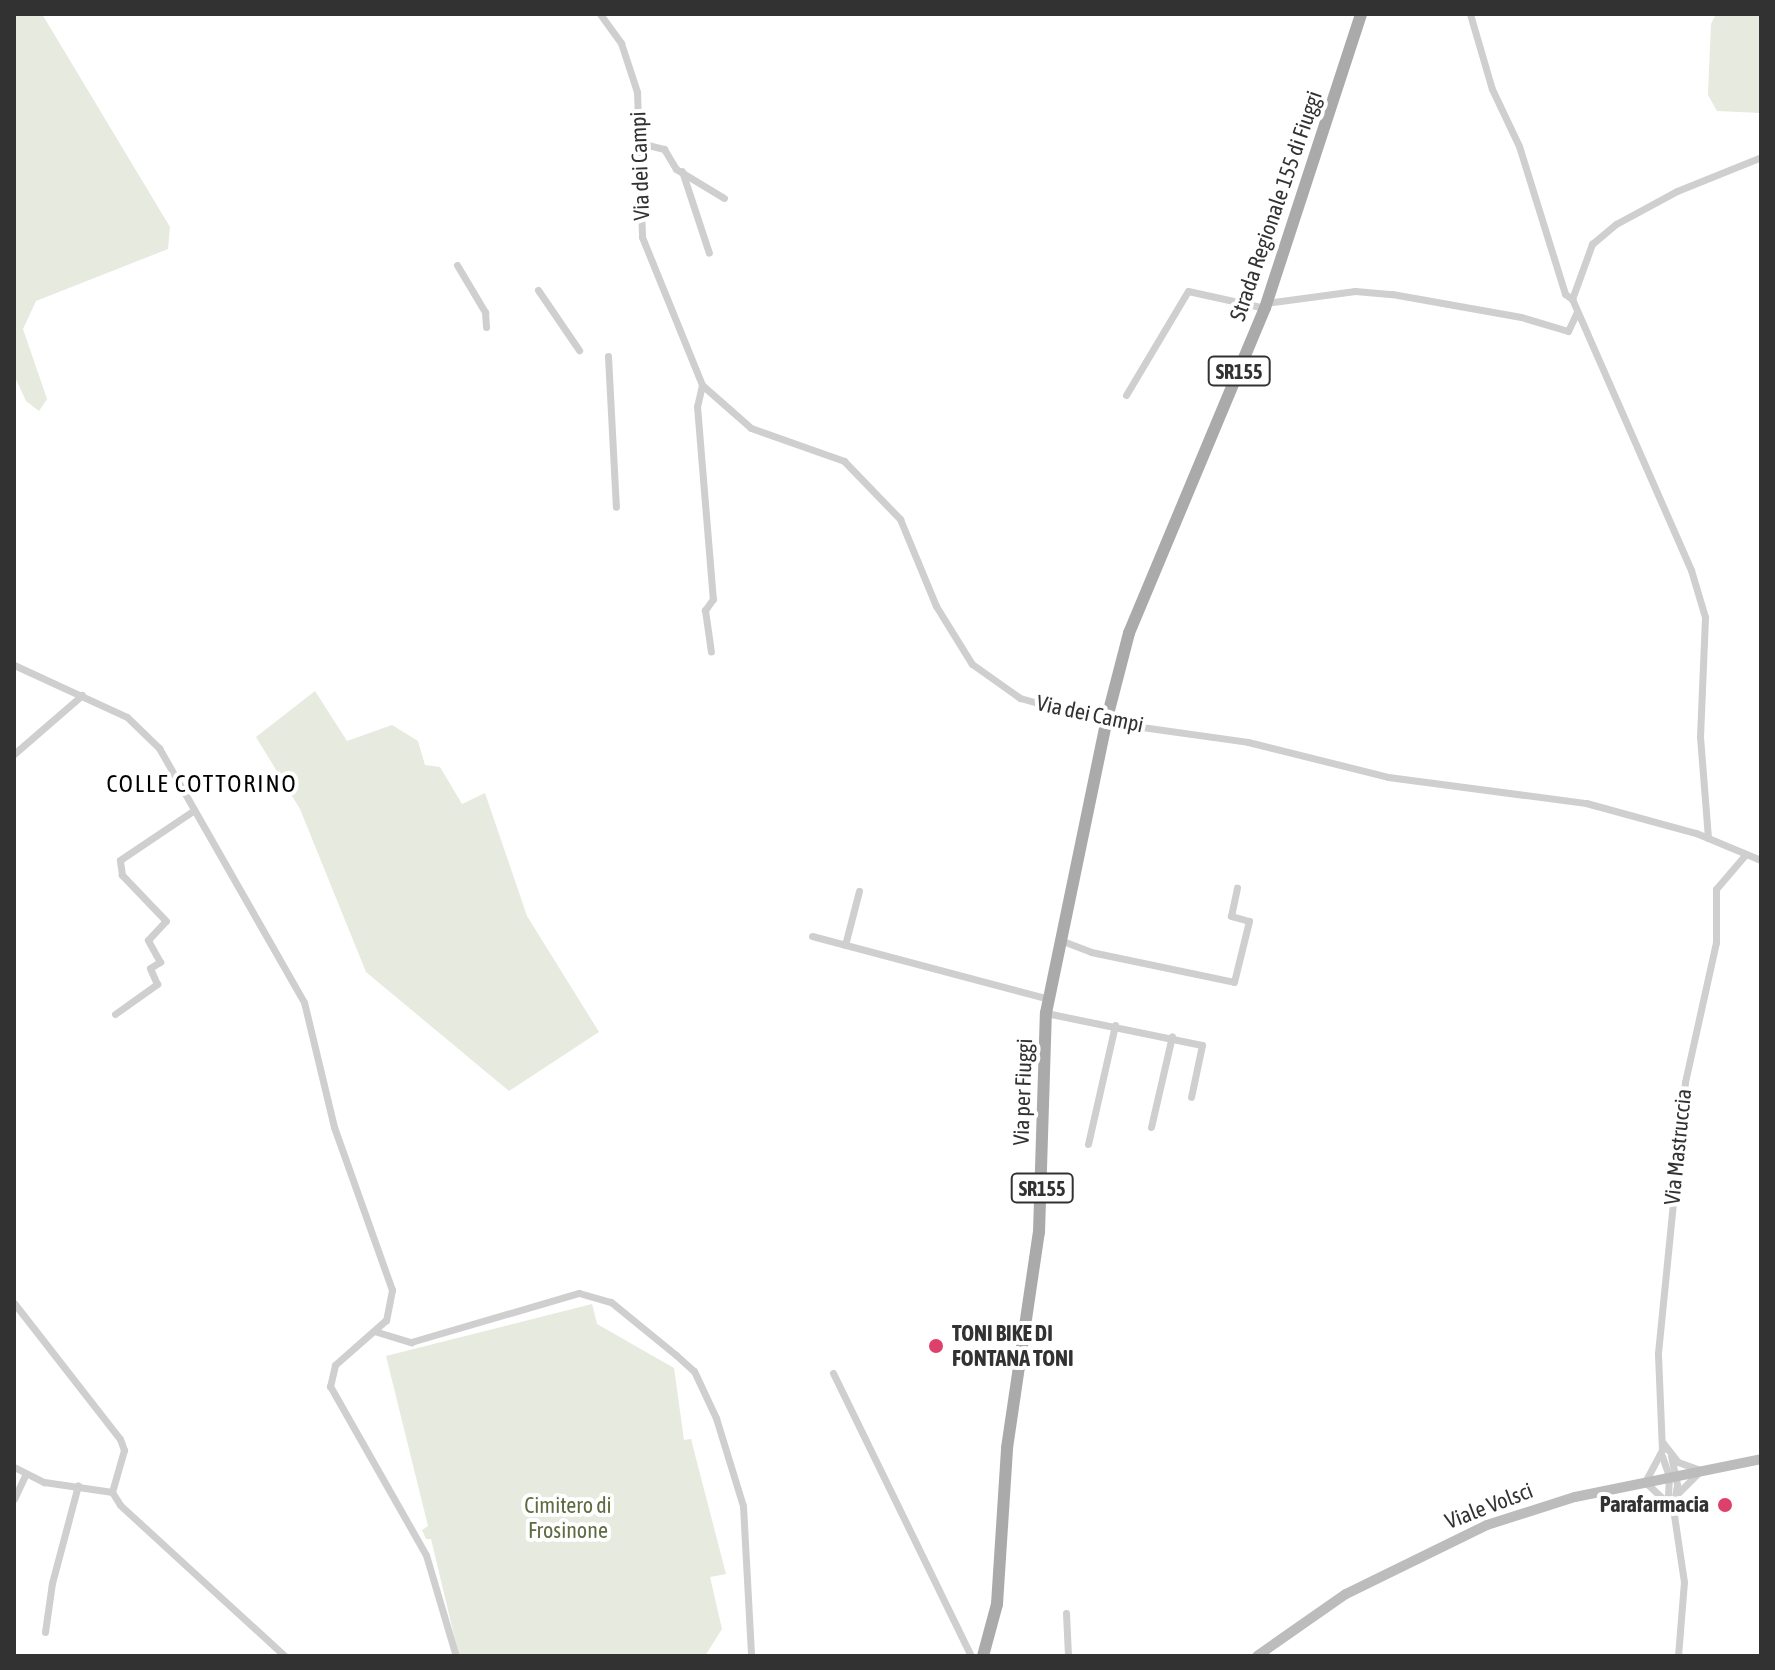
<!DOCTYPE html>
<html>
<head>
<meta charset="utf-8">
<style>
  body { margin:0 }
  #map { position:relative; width:1775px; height:1670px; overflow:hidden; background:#fff; font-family:"Asap Condensed",sans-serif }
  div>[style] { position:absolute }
  .green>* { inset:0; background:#e7eade }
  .minor>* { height:7px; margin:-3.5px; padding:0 3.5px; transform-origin:3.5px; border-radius:3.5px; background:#cfcfcf }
  .secondary>* { height:10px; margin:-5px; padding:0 5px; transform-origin:5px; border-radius:5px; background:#bcbcbc }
  .primary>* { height:12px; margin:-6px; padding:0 6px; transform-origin:6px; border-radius:6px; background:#aaa }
  .dots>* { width:22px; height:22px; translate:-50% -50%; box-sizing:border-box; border:4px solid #fff; border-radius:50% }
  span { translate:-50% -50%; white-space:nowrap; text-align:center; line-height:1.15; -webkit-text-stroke:8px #fff; paint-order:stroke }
  .shield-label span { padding:2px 6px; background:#fff; border:2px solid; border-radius:6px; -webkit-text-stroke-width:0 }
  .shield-label { font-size:20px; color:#323232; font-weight:700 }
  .street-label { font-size:22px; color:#323232 }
  .poi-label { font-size:22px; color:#323232; font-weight:700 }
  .left { translate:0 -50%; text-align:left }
  .right { translate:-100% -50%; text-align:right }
  .park-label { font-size:22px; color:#5e6c41 }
  .neighbourhood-label { font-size:24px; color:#000; letter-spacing:2px }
  .frame { position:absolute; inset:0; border:16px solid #323232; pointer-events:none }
</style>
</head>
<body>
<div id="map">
  <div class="green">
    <i style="clip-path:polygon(14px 14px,42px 14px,170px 227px,168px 249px,36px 301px,23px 329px,47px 399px,39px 411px,26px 401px,14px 375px)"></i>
    <i style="clip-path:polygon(1716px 14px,1761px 14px,1761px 113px,1717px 111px,1708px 95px,1711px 24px)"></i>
    <i style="clip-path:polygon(315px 691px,347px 741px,392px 725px,418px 741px,425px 765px,440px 767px,462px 804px,485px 793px,527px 916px,599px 1032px,509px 1091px,366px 972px,300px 809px,256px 737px)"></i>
    <i style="clip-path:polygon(592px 1304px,597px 1324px,674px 1368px,684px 1440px,691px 1439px,726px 1574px,710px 1577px,722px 1629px,705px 1656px,459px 1656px,431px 1539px,426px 1539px,422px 1530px,428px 1526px,386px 1356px)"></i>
  </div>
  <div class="minor">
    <i style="left:600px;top:14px;width:36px;rotate:54deg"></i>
    <i style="left:621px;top:43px;width:52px;rotate:71.9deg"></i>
    <i style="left:637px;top:92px;width:145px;rotate:88deg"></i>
    <i style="left:642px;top:237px;width:160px;rotate:67.9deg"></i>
    <i style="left:702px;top:385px;width:65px;rotate:41.3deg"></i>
    <i style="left:751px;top:428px;width:99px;rotate:19.5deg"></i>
    <i style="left:844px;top:461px;width:81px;rotate:46deg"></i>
    <i style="left:900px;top:519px;width:94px;rotate:67.5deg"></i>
    <i style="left:936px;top:606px;width:68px;rotate:58.2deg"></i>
    <i style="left:972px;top:664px;width:59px;rotate:35.3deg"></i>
    <i style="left:1020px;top:698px;width:89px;rotate:15.6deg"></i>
    <i style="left:1106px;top:722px;width:143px;rotate:8deg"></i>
    <i style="left:1248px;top:742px;width:144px;rotate:14deg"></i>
    <i style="left:1388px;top:777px;width:200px;rotate:7.5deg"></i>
    <i style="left:1586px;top:803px;width:114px;rotate:15.3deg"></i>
    <i style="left:1696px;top:833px;width:70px;rotate:22.6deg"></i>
    <i style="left:1470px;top:14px;width:78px;rotate:73.7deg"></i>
    <i style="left:1492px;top:89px;width:63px;rotate:64.7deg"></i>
    <i style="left:1519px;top:146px;width:155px;rotate:72.7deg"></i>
    <i style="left:1565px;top:294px;width:9px;rotate:36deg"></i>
    <i style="left:640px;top:143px;width:25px;rotate:14deg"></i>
    <i style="left:664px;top:149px;width:23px;rotate:59deg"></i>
    <i style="left:676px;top:169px;width:56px;rotate:31.1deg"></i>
    <i style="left:682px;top:171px;width:86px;rotate:71.8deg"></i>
    <i style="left:457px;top:265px;width:55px;rotate:59.2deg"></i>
    <i style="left:485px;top:312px;width:15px;rotate:86deg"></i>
    <i style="left:538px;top:290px;width:73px;rotate:55.7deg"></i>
    <i style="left:1266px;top:303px;width:90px;rotate:-7.7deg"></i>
    <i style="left:1355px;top:291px;width:37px;rotate:5deg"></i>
    <i style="left:1392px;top:294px;width:131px;rotate:10.1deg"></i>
    <i style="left:1521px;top:317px;width:49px;rotate:16.6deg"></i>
    <i style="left:1568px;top:331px;width:21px;rotate:-65deg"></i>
    <i style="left:608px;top:356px;width:151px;rotate:87deg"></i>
    <i style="left:702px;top:385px;width:22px;rotate:103deg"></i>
    <i style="left:697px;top:406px;width:194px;rotate:85.3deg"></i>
    <i style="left:713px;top:599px;width:14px;rotate:126deg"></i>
    <i style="left:705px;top:610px;width:42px;rotate:81.9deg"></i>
    <i style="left:1126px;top:395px;width:121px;rotate:-59.2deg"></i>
    <i style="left:1188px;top:291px;width:79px;rotate:12.4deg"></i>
    <i style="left:14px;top:665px;width:124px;rotate:24.7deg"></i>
    <i style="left:127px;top:717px;width:45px;rotate:44.1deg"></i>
    <i style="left:159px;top:748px;width:292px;rotate:60.3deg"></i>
    <i style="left:304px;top:1002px;width:129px;rotate:76.5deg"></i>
    <i style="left:334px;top:1127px;width:173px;rotate:70.4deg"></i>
    <i style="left:392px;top:1290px;width:31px;rotate:101deg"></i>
    <i style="left:386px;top:1320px;width:68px;rotate:138.6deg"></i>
    <i style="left:335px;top:1365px;width:22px;rotate:103deg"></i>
    <i style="left:330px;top:1386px;width:194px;rotate:60.4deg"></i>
    <i style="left:426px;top:1555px;width:105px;rotate:73.5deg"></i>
    <i style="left:14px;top:754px;width:90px;rotate:-40.9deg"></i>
    <i style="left:1708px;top:838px;width:101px;rotate:-94.5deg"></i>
    <i style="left:1700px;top:737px;width:120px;rotate:-87.6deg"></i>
    <i style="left:1705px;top:617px;width:49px;rotate:-106.6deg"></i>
    <i style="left:1691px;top:570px;width:296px;rotate:-113.7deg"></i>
    <i style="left:1572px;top:299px;width:59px;rotate:-70deg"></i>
    <i style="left:1592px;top:244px;width:31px;rotate:-40deg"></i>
    <i style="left:1616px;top:224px;width:69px;rotate:-28.4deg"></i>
    <i style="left:1677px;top:191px;width:91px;rotate:-22deg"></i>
    <i style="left:812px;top:936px;width:244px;rotate:14.9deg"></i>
    <i style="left:1060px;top:940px;width:33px;rotate:21deg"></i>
    <i style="left:1091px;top:952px;width:146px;rotate:11.8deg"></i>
    <i style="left:1234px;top:982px;width:63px;rotate:-76.2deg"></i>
    <i style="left:1249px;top:921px;width:19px;rotate:-164deg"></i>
    <i style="left:1231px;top:916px;width:29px;rotate:-78deg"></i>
    <i style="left:845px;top:945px;width:56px;rotate:-75.5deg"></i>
    <i style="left:1046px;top:1013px;width:159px;rotate:11.6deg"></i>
    <i style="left:1202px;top:1045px;width:53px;rotate:101.9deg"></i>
    <i style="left:115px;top:1014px;width:52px;rotate:-35.5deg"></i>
    <i style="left:157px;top:984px;width:17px;rotate:-114deg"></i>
    <i style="left:150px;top:968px;width:12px;rotate:-31deg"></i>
    <i style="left:160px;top:962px;width:25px;rotate:-119deg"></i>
    <i style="left:148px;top:940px;width:26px;rotate:-47deg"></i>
    <i style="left:166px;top:921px;width:64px;rotate:-133.7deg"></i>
    <i style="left:122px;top:875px;width:15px;rotate:-98deg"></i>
    <i style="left:120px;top:860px;width:88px;rotate:-33.9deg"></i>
    <i style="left:1151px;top:1127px;width:93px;rotate:-77deg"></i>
    <i style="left:1088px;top:1144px;width:122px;rotate:-77.2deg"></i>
    <i style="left:14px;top:1303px;width:172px;rotate:52.1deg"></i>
    <i style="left:120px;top:1439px;width:12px;rotate:70deg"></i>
    <i style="left:124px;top:1450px;width:44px;rotate:105.9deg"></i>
    <i style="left:112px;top:1492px;width:15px;rotate:58deg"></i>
    <i style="left:120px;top:1505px;width:224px;rotate:42.5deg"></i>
    <i style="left:374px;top:1331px;width:39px;rotate:17deg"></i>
    <i style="left:411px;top:1342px;width:175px;rotate:-16.3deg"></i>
    <i style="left:579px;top:1293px;width:33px;rotate:16deg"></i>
    <i style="left:611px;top:1302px;width:84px;rotate:39.2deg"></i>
    <i style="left:676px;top:1355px;width:24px;rotate:42deg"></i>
    <i style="left:694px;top:1371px;width:52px;rotate:64.9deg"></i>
    <i style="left:716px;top:1418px;width:92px;rotate:72.9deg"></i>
    <i style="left:743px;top:1506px;width:150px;rotate:86.9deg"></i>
    <i style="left:833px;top:1373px;width:315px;rotate:64deg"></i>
    <i style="left:1663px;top:1443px;width:24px;rotate:52deg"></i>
    <i style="left:1678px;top:1462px;width:23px;rotate:20deg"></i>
    <i style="left:1662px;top:1456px;width:21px;rotate:71deg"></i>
    <i style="left:1669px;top:1476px;width:21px;rotate:93deg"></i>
    <i style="left:1671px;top:1456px;width:30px;rotate:78deg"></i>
    <i style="left:1677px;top:1485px;width:23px;rotate:100deg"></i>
    <i style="left:14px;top:1467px;width:34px;rotate:27deg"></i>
    <i style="left:44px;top:1482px;width:69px;rotate:8.4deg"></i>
    <i style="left:1678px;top:1493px;width:27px;rotate:-45deg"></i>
    <i style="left:14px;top:1499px;width:26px;rotate:-65deg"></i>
    <i style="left:1066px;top:1613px;width:43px;rotate:87.3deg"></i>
    <i style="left:45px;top:1632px;width:49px;rotate:-81.9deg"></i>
    <i style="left:52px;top:1583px;width:101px;rotate:-75.1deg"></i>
    <i style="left:1678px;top:1656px;width:74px;rotate:-85.4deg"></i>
    <i style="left:1684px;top:1582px;width:75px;rotate:-98.5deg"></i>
    <i style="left:1673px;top:1508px;width:38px;rotate:-137deg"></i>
    <i style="left:1645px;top:1482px;width:36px;rotate:-62deg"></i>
    <i style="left:1662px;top:1450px;width:97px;rotate:-92.4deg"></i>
    <i style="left:1658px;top:1353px;width:272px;rotate:-84.3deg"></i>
    <i style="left:1685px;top:1082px;width:143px;rotate:-77.5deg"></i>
    <i style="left:1716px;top:942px;width:53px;rotate:-90deg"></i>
    <i style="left:1716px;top:889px;width:46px;rotate:-49.4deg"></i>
  </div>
  <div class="secondary">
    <i style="left:1257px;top:1656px;width:108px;rotate:-34.9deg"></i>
    <i style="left:1346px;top:1594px;width:157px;rotate:-26.1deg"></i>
    <i style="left:1487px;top:1525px;width:92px;rotate:-17.7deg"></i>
    <i style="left:1575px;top:1497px;width:190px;rotate:-11.5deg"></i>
  </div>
  <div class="primary">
    <i style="left:983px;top:1656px;width:54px;rotate:-74.9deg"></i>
    <i style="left:997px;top:1604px;width:156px;rotate:-86.3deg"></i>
    <i style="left:1007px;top:1448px;width:218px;rotate:-81.6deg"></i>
    <i style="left:1039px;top:1232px;width:219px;rotate:-88.2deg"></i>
    <i style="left:1046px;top:1013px;width:297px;rotate:-78.3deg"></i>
    <i style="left:1106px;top:722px;width:92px;rotate:-75.5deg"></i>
    <i style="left:1129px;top:633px;width:352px;rotate:-67.3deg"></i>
    <i style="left:1265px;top:308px;width:309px;rotate:-71.9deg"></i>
  </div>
  <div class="dots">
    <i style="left:936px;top:1346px;background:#dd406b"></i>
    <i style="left:1725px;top:1505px;background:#dd406b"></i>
  </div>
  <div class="shield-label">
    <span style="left:1239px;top:371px">SR155</span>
    <span style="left:1042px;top:1188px">SR155</span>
  </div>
  <div class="street-label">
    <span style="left:640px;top:166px;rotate:-92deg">Via dei Campi</span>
    <span style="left:1276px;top:206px;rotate:-71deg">Strada Regionale 155 di Fiuggi</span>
    <span style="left:1090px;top:714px;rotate:12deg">Via dei Campi</span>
    <span style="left:1023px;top:1092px;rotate:-88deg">Via per Fiuggi</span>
    <span style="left:1678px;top:1147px;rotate:-84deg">Via Mastruccia</span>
    <span style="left:1489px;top:1506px;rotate:-21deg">Viale Volsci</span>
  </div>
  <div class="poi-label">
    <span class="left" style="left:952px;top:1346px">TONI BIKE DI<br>FONTANA TONI</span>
    <span class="right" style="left:1709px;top:1505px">Parafarmacia</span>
  </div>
  <div class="park-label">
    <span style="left:568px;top:1518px">Cimitero di<br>Frosinone</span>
  </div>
  <div class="neighbourhood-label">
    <span style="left:202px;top:784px">COLLE COTTORINO</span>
  </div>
  <div class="frame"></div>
</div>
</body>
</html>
